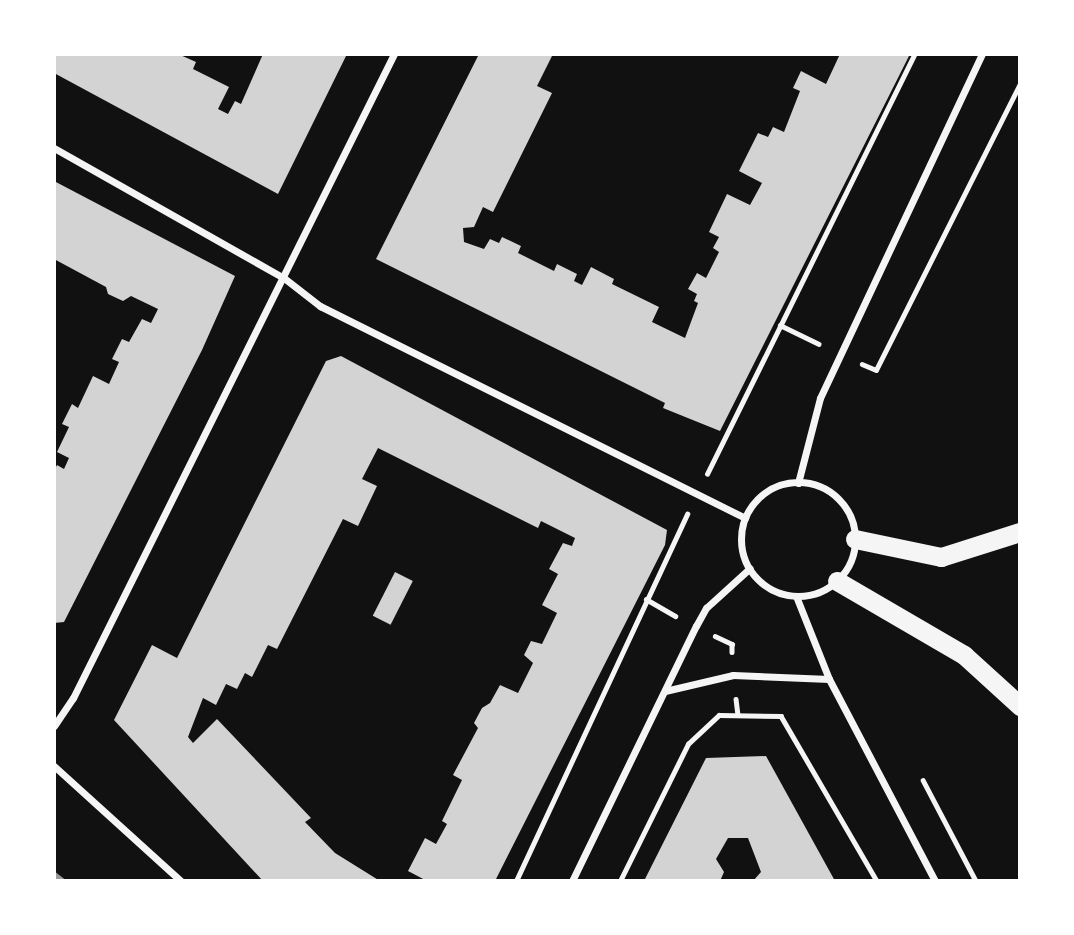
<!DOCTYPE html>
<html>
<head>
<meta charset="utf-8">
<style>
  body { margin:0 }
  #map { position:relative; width:1074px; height:935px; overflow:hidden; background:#111; font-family:Lora,serif }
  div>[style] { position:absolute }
  .building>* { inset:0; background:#d3d3d3; transform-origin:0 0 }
  .path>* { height:4.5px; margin:-2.25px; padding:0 2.25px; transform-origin:2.25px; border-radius:2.25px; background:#f5f5f5 }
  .minor>* { height:7px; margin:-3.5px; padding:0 3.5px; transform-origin:3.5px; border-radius:3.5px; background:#f5f5f5 }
  .minor>.ring { margin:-3.5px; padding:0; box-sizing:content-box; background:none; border:7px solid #f5f5f5; border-radius:50% }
  .trunk>* { height:19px; margin:-9.5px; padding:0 9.5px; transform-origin:9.5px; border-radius:9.5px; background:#f5f5f5 }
  .rail>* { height:5px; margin:-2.5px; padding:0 2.5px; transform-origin:2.5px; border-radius:2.5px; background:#9a9a9a }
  span { translate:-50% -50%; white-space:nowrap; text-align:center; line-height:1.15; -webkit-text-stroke:7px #fff; paint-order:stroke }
  .frame { position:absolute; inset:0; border:56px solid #fff; pointer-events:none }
</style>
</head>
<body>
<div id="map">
  <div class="building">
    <i style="clip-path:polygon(54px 54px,178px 54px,196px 62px,193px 69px,229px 87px,218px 109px,228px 114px,235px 101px,241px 104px,263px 54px,347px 54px,278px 194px,54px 73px)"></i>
    <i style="clip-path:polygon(479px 54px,553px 54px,537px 86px,552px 93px,493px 212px,483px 207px,474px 227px,463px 228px,464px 242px,484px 249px,490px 239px,499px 243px,502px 237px,521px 246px,518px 253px,554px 271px,557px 264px,577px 274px,574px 281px,582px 285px,591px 267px,614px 279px,612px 284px,659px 307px,652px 322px,685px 338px,698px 303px,694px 301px,697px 294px,688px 289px,697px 273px,706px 278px,719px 252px,713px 248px,719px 237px,709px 232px,727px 194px,750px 205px,762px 183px,739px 171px,758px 133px,768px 137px,773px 127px,784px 132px,800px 91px,793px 88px,801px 71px,826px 84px,840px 54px,910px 54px,720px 431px,663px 408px,665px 403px,376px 259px)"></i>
    <i style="clip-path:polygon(54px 181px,235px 276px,202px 350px,64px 622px,54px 623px,54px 471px,57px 465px,64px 469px,69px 458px,57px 452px,69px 427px,62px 424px,72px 404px,78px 408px,93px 376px,109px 384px,119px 362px,112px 359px,122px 339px,129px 342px,142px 319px,151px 323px,158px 309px,131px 296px,123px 301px,108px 294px,106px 287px,54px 259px)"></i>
    <i style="clip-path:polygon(341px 356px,667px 530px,665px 545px,495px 881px,427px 881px,408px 871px,425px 838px,436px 844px,447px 824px,442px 821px,462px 780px,453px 775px,478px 728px,474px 723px,482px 708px,490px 703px,500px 685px,518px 693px,533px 663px,524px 655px,531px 641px,542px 644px,557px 613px,542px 605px,558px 574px,549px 569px,563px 543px,572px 546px,575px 538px,541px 521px,538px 528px,378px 448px,362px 479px,377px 486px,358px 526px,343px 519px,277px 649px,268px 645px,252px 677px,245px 673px,237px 689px,226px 684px,216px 705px,203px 698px,188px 737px,193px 743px,217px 719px,311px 818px,305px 822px,335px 853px,380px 881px,263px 881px,114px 720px,152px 645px,177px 658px,326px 361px)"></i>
    <i style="left:395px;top:572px;width:20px;height:49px;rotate:27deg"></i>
    <i style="clip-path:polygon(766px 756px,835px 881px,753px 881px,761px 872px,748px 838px,728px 838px,716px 859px,724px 872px,720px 881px,644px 881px,706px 758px)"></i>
  </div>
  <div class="path">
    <i style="left:780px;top:325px;width:43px;rotate:26deg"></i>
    <i style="left:862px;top:364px;width:15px;rotate:23deg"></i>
    <i style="left:876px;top:370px;width:320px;rotate:-63.3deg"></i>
    <i style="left:707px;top:474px;width:469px;rotate:-63.7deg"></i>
    <i style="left:646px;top:599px;width:34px;rotate:30deg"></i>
    <i style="left:715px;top:636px;width:19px;rotate:25deg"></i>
    <i style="left:732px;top:644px;width:8px;rotate:90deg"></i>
    <i style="left:736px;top:699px;width:16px;rotate:83deg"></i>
    <i style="left:923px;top:780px;width:114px;rotate:62.3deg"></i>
    <i style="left:516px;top:881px;width:405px;rotate:-65deg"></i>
    <i style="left:620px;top:881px;width:153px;rotate:-63.6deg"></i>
    <i style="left:688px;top:744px;width:42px;rotate:-43.1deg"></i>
    <i style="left:719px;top:715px;width:62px;rotate:0.9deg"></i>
    <i style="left:781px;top:716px;width:191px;rotate:59.8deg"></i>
  </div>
  <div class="minor">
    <i style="left:54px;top:148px;width:264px;rotate:29.5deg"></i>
    <i style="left:284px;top:278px;width:46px;rotate:37.9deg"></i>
    <i style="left:320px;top:306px;width:475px;rotate:26.5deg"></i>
    <i class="ring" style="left:741px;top:482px;width:107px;height:107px"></i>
    <i style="left:798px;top:483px;width:88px;rotate:-75.5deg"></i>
    <i style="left:820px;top:398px;width:380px;rotate:-64.8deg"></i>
    <i style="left:796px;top:596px;width:89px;rotate:68.3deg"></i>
    <i style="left:829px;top:679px;width:228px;rotate:62.3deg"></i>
    <i style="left:665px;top:691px;width:70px;rotate:-13.2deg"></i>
    <i style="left:733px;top:675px;width:96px;rotate:2.4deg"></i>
    <i style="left:54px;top:726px;width:34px;rotate:-56deg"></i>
    <i style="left:73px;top:698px;width:720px;rotate:-63.51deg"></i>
    <i style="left:54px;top:766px;width:171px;rotate:42.2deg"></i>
    <i style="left:572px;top:881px;width:284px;rotate:-64.1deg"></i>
    <i style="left:696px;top:626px;width:21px;rotate:-61deg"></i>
    <i style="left:706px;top:608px;width:59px;rotate:-42.3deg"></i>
  </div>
  <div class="trunk">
    <i style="left:855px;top:539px;width:88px;rotate:11.8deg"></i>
    <i style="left:941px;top:557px;width:83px;rotate:-17.6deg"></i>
    <i style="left:837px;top:581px;width:147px;rotate:30.2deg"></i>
    <i style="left:964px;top:655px;width:76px;rotate:42.3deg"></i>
  </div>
  <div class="rail">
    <i style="left:54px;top:874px;width:11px;rotate:38deg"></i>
  </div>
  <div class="frame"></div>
</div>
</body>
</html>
